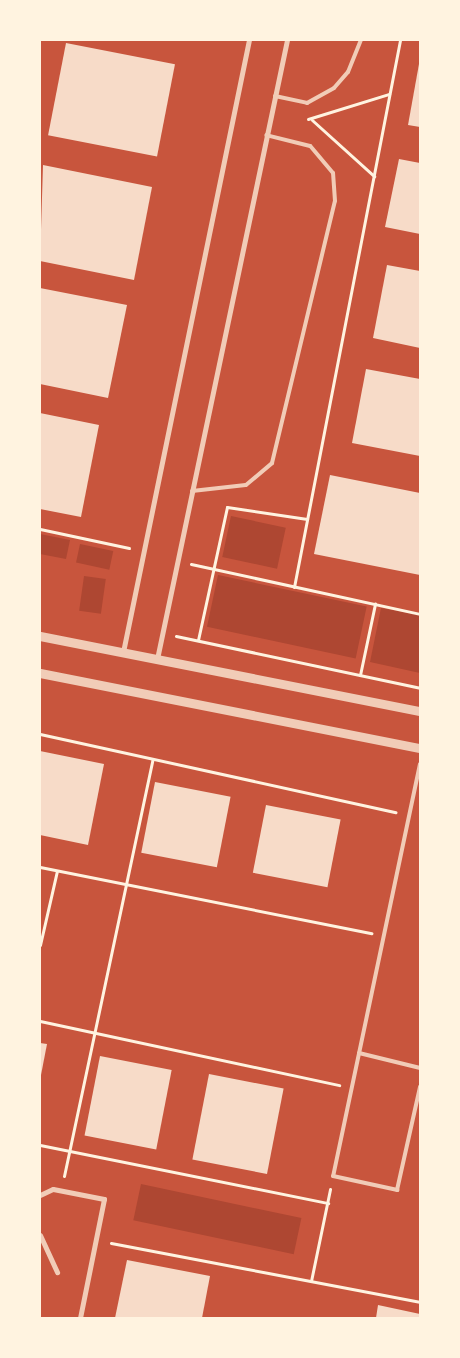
<!DOCTYPE html>
<html>
<head>
<meta charset="utf-8">
<style>
  body { margin:0 }
  #map { position:relative; width:460px; height:1358px; overflow:hidden; background:#c8553d; font-family:Signika,sans-serif }
  div>[style] { position:absolute }
  .green>* { inset:0; background:#ae4732; transform-origin:0 0 }
  .building>* { inset:0; background:#f7dbc8; transform-origin:0 0 }
  .path>* { height:3px; margin:-1.5px; padding:0 1.5px; transform-origin:1.5px; border-radius:1.5px; background:#fff3e0 }
  .service>* { height:4px; margin:-2px; padding:0 2px; transform-origin:2px; border-radius:2px; background:#f1ccb7 }
  .minor>* { height:5px; margin:-2.5px; padding:0 2.5px; transform-origin:2.5px; border-radius:2.5px; background:#f1ccb7 }
  .tertiary>* { height:9px; margin:-4.5px; padding:0 4.5px; transform-origin:4.5px; border-radius:4.5px; background:#f1ccb7 }
  span { translate:-50% -50%; white-space:nowrap; text-align:center; line-height:1.15; -webkit-text-stroke:5px #fff3e0; paint-order:stroke }
  .frame { position:absolute; inset:0; border:41px solid #fff3e0; pointer-events:none }
</style>
</head>
<body>
<div id="map">
  <div class="green">
    <i style="left:231px;top:516px;width:56px;height:42px;rotate:12deg"></i>
    <i style="clip-path:polygon(40px 534px,70px 540px,66px 559px,40px 554px)"></i>
    <i style="left:80px;top:544px;width:34px;height:19px;rotate:12deg"></i>
    <i style="left:218px;top:575px;width:152px;height:53px;rotate:12deg"></i>
    <i style="left:84px;top:576px;width:22px;height:35px;rotate:8deg"></i>
    <i style="clip-path:polygon(381px 608px,420px 615px,420px 673px,370px 662px)"></i>
    <i style="left:141px;top:1184px;width:164px;height:37px;rotate:12deg"></i>
  </div>
  <div class="building">
    <i style="left:66px;top:43px;width:111px;height:94px;rotate:11deg"></i>
    <i style="clip-path:polygon(419px 64px,420px 64px,420px 127px,408px 125px)"></i>
    <i style="clip-path:polygon(399px 159px,420px 163px,420px 234px,385px 227px)"></i>
    <i style="clip-path:polygon(43px 165px,152px 187px,134px 280px,40px 261px)"></i>
    <i style="clip-path:polygon(387px 265px,420px 271px,420px 348px,373px 338px)"></i>
    <i style="clip-path:polygon(40px 288px,127px 305px,108px 398px,40px 384px)"></i>
    <i style="clip-path:polygon(366px 369px,420px 379px,420px 456px,352px 443px)"></i>
    <i style="clip-path:polygon(40px 413px,99px 425px,81px 517px,40px 509px)"></i>
    <i style="clip-path:polygon(330px 475px,420px 493px,420px 575px,314px 554px)"></i>
    <i style="clip-path:polygon(40px 751px,104px 764px,88px 845px,40px 835px)"></i>
    <i style="left:155px;top:782px;width:77px;height:72px;rotate:11deg"></i>
    <i style="left:266px;top:805px;width:76px;height:69px;rotate:11deg"></i>
    <i style="clip-path:polygon(40px 1043px,47px 1044px,41px 1075px,40px 1075px)"></i>
    <i style="left:100px;top:1056px;width:73px;height:81px;rotate:11deg"></i>
    <i style="left:209px;top:1074px;width:76px;height:87px;rotate:11deg"></i>
    <i style="clip-path:polygon(127px 1260px,210px 1276px,202px 1318px,115px 1318px)"></i>
    <i style="clip-path:polygon(378px 1305px,420px 1314px,420px 1318px,376px 1318px)"></i>
  </div>
  <div class="path">
    <i style="left:308px;top:119px;width:85px;rotate:-17.2deg"></i>
    <i style="left:312px;top:120px;width:84px;rotate:42.1deg"></i>
    <i style="left:40px;top:529px;width:91px;rotate:12.1deg"></i>
    <i style="left:191px;top:564px;width:234px;rotate:12.3deg"></i>
    <i style="left:294px;top:587px;width:557px;rotate:-79.03deg"></i>
    <i style="left:176px;top:636px;width:249px;rotate:12deg"></i>
    <i style="left:198px;top:640px;width:136px;rotate:-77.7deg"></i>
    <i style="left:227px;top:507px;width:81px;rotate:8.5deg"></i>
    <i style="left:360px;top:675px;width:73px;rotate:-78.1deg"></i>
    <i style="left:40px;top:734px;width:364px;rotate:12.4deg"></i>
    <i style="left:40px;top:867px;width:338px;rotate:11.3deg"></i>
    <i style="left:40px;top:945px;width:76px;rotate:-77.1deg"></i>
    <i style="left:40px;top:1021px;width:306px;rotate:12.1deg"></i>
    <i style="left:40px;top:1145px;width:294px;rotate:11.4deg"></i>
    <i style="left:64px;top:1176px;width:426px;rotate:-78deg"></i>
    <i style="left:111px;top:1243px;width:315px;rotate:10.8deg"></i>
    <i style="left:311px;top:1281px;width:94px;rotate:-78.3deg"></i>
  </div>
  <div class="service">
    <i style="left:275px;top:96px;width:33px;rotate:12deg"></i>
    <i style="left:307px;top:103px;width:31px;rotate:-29deg"></i>
    <i style="left:334px;top:88px;width:21px;rotate:-49deg"></i>
    <i style="left:348px;top:72px;width:35px;rotate:-68deg"></i>
    <i style="left:192px;top:491px;width:54px;rotate:-6.3deg"></i>
    <i style="left:246px;top:485px;width:34px;rotate:-40deg"></i>
    <i style="left:272px;top:463px;width:269px;rotate:-76.5deg"></i>
    <i style="left:335px;top:201px;width:28px;rotate:-94deg"></i>
    <i style="left:333px;top:173px;width:35px;rotate:-130deg"></i>
    <i style="left:310px;top:146px;width:45px;rotate:-166deg"></i>
    <i style="left:420px;top:764px;width:421px;rotate:101.9deg"></i>
    <i style="left:333px;top:1176px;width:66px;rotate:12.3deg"></i>
    <i style="left:397px;top:1190px;width:106px;rotate:-77.4deg"></i>
    <i style="left:359px;top:1053px;width:63px;rotate:13.8deg"></i>
  </div>
  <div class="minor">
    <i style="left:123px;top:652px;width:625px;rotate:-78.37deg"></i>
    <i style="left:157px;top:659px;width:633px;rotate:-78.14deg"></i>
    <i style="left:40px;top:1195px;width:14px;rotate:-25deg"></i>
    <i style="left:53px;top:1189px;width:52px;rotate:11.1deg"></i>
    <i style="left:104px;top:1199px;width:121px;rotate:101.4deg"></i>
    <i style="left:40px;top:1235px;width:41px;rotate:65.3deg"></i>
  </div>
  <div class="tertiary">
    <i style="left:40px;top:636px;width:387px;rotate:11.2deg"></i>
    <i style="left:40px;top:673px;width:387px;rotate:11.2deg"></i>
  </div>
  <div class="frame"></div>
</div>
</body>
</html>
